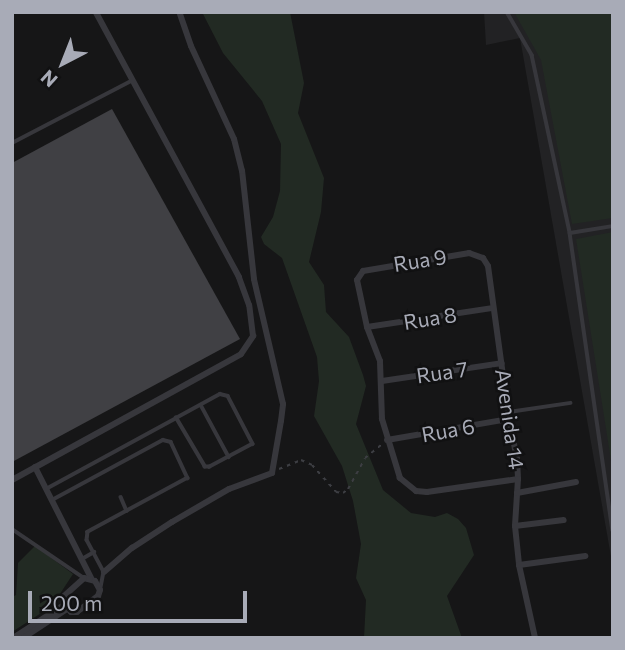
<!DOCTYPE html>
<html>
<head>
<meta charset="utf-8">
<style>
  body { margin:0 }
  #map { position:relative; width:625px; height:650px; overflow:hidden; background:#161617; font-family:Commissioner,sans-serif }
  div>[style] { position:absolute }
  .built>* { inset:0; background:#222224 }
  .green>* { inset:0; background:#222a23 }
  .building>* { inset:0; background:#404044 }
  .path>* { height:2px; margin-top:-1px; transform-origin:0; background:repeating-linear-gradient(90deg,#3d3e43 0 3.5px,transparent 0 8.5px) }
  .lane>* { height:3.5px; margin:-1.75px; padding:0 1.75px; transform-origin:1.75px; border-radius:1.75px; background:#37373c }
  .street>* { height:6px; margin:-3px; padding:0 3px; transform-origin:3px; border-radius:3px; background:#37373c }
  span { translate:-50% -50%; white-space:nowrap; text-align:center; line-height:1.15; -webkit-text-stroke:5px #111112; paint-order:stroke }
  .street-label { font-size:21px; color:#a8abb7 }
  .frame { position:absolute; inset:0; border:14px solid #a8abb7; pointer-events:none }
  .north { position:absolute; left:28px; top:28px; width:70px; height:70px; -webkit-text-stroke:5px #111112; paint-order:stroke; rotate:222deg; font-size:19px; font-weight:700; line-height:28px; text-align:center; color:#a8abb7 }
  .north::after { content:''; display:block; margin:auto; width:24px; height:32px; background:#a8abb7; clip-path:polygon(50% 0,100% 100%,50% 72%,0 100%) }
  .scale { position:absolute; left:28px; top:591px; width:219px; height:32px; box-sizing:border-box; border:4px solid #a8abb7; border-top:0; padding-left:9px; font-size:21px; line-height:24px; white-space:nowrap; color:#a8abb7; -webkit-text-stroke:5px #111112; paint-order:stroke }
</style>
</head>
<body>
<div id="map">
  <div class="built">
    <i style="clip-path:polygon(484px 12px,613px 12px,613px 568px,520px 38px,486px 45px)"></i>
  </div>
  <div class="green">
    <i style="clip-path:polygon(202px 12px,290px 12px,304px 83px,298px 113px,324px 178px,321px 212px,309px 262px,324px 285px,326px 312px,349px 337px,363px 375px,366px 386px,356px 424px,383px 490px,411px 513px,435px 517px,447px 513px,458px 519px,466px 528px,474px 555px,447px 596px,462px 638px,364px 638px,366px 600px,356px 578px,361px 544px,353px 501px,342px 466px,314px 416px,319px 381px,317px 357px,282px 258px,264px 244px,261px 237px,273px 217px,280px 191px,281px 144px,262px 101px,223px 53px)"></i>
    <i style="clip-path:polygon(514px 12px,613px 12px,613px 218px,572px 224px,541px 60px)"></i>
    <i style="clip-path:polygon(613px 232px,613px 473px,576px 239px)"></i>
    <i style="clip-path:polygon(35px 546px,73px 574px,52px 606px,12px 632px,12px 597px,16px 595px,18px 563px)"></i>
  </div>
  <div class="building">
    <i style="clip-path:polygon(112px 109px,240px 339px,12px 462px,12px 163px)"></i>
  </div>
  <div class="path">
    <i style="left:279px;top:469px;width:24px;rotate:-22deg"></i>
    <i style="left:301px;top:460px;width:12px;rotate:24deg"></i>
    <i style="left:312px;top:465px;width:36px;rotate:48deg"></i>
    <i style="left:336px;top:492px;width:7px;rotate:8deg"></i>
    <i style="left:343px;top:493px;width:6px;rotate:-39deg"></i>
    <i style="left:348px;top:489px;width:35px;rotate:-61deg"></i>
    <i style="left:365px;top:458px;width:21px;rotate:-39deg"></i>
  </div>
  <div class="lane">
    <i style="left:507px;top:12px;width:50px;rotate:59.8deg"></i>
    <i style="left:532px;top:55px;width:182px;rotate:77.9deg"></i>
    <i style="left:570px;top:233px;width:300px;rotate:81.8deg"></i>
    <i style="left:12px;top:143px;width:136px;rotate:-27.5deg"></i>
    <i style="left:570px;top:233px;width:44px;rotate:-9.2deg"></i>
    <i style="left:201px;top:405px;width:59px;rotate:61.7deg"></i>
    <i style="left:509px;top:412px;width:62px;rotate:-8.4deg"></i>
    <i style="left:46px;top:489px;width:148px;rotate:-28.6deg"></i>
    <i style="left:176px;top:418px;width:50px;rotate:-28.6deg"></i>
    <i style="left:220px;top:394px;width:8px;rotate:14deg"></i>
    <i style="left:228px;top:396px;width:54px;rotate:62.5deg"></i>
    <i style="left:253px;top:444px;width:49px;rotate:151.9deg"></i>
    <i style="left:210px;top:467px;width:5px;rotate:180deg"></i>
    <i style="left:205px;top:467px;width:57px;rotate:-120.6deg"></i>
    <i style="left:121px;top:497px;width:15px;rotate:67deg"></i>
    <i style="left:52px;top:500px;width:126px;rotate:-28.4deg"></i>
    <i style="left:163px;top:440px;width:8px;rotate:14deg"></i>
    <i style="left:171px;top:442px;width:40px;rotate:65deg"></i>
    <i style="left:188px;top:478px;width:114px;rotate:151.6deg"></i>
    <i style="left:88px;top:532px;width:8px;rotate:97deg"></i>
    <i style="left:87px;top:540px;width:36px;rotate:62deg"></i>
    <i style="left:104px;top:572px;width:16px;rotate:101deg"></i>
    <i style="left:12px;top:529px;width:87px;rotate:34.2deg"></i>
    <i style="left:82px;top:559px;width:14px;rotate:-30deg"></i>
  </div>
  <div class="street">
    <i style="left:367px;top:327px;width:126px;rotate:-8.6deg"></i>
    <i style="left:382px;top:381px;width:121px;rotate:-8.5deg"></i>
    <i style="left:387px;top:440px;width:124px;rotate:-9.8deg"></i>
    <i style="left:35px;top:467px;width:124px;rotate:63.2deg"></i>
    <i style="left:518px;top:479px;width:92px;rotate:171.9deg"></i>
    <i style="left:427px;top:492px;width:11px;rotate:-175deg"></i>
    <i style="left:416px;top:491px;width:21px;rotate:-141deg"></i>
    <i style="left:400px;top:478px;width:62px;rotate:-107deg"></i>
    <i style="left:382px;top:419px;width:58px;rotate:-92deg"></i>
    <i style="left:380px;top:361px;width:36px;rotate:-111deg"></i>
    <i style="left:367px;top:327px;width:48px;rotate:-102deg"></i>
    <i style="left:357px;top:280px;width:11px;rotate:-56deg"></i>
    <i style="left:363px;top:271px;width:108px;rotate:-9.6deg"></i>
    <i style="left:469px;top:253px;width:15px;rotate:20deg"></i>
    <i style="left:483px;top:258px;width:9px;rotate:58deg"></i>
    <i style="left:488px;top:266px;width:154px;rotate:82.2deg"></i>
    <i style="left:509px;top:419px;width:41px;rotate:78.7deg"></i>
    <i style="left:517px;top:459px;width:20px;rotate:87deg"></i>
    <i style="left:518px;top:479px;width:47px;rotate:93.7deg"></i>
    <i style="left:515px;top:526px;width:39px;rotate:84deg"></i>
    <i style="left:519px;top:565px;width:75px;rotate:77.6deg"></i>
    <i style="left:12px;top:480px;width:261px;rotate:-28.8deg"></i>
    <i style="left:241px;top:354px;width:22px;rotate:-56deg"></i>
    <i style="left:253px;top:336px;width:31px;rotate:-97deg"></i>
    <i style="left:249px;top:305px;width:30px;rotate:-110deg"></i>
    <i style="left:239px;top:277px;width:301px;rotate:-118.4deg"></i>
    <i style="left:517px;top:493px;width:60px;rotate:-10.6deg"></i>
    <i style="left:515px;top:526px;width:49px;rotate:-7deg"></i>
    <i style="left:519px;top:565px;width:67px;rotate:-7.8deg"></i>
    <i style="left:104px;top:572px;width:37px;rotate:-41deg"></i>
    <i style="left:132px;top:548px;width:48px;rotate:-33deg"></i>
    <i style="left:172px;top:522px;width:66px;rotate:-30.1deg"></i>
    <i style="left:229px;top:489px;width:46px;rotate:-20.4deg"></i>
    <i style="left:272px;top:473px;width:53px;rotate:-80.2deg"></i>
    <i style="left:281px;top:421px;width:17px;rotate:-83deg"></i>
    <i style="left:283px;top:404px;width:128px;rotate:-103.1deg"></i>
    <i style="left:254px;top:279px;width:109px;rotate:-96.3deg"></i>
    <i style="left:242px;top:171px;width:33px;rotate:-104deg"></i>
    <i style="left:234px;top:139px;width:102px;rotate:-114.8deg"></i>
    <i style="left:191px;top:46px;width:36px;rotate:-109deg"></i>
    <i style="left:84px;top:578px;width:11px;rotate:15deg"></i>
    <i style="left:95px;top:581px;width:10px;rotate:61deg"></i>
    <i style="left:100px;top:590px;width:6px;rotate:108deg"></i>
    <i style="left:98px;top:596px;width:26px;rotate:143deg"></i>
    <i style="left:77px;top:612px;width:6px;rotate:180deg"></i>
    <i style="left:71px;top:612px;width:10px;rotate:-135deg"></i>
    <i style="left:64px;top:605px;width:8px;rotate:-97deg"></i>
    <i style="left:63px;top:597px;width:28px;rotate:-42deg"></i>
    <i style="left:13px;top:638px;width:61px;rotate:-32.9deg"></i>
    <i style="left:23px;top:638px;width:53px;rotate:-33.4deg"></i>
  </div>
  <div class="street-label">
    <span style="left:420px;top:260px;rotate:-9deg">Rua 9</span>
    <span style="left:430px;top:318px;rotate:-9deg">Rua 8</span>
    <span style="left:442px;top:372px;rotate:-8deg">Rua 7</span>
    <span style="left:510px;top:419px;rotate:82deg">Avenida 14</span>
    <span style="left:448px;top:430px;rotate:-10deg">Rua 6</span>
  </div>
  <div class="frame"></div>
  <div class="north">N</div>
  <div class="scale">200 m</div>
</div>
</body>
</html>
